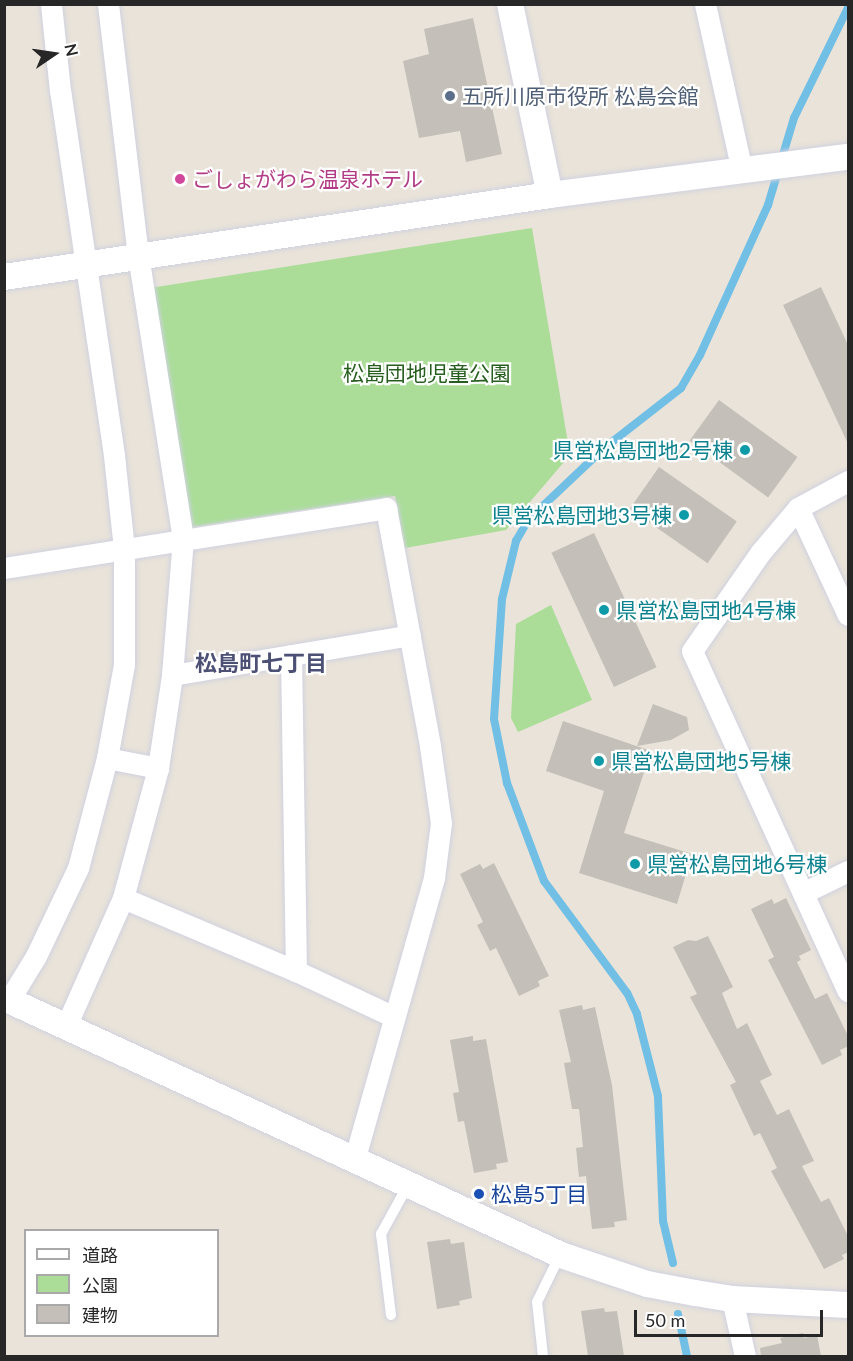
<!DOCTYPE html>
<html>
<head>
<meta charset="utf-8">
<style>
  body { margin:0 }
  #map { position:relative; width:853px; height:1361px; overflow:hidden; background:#e9e3d9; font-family:Lato,"Noto Sans JP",sans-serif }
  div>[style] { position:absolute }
  .green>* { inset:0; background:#abdd99 }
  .stream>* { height:8px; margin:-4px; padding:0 4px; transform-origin:4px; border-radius:4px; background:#72bfe5 }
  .building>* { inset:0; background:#c4c0b9; transform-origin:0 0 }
  .roads { filter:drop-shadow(0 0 2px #cfd1e0) drop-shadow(0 0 2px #cfd1e0) }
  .service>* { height:10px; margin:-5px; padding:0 5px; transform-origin:5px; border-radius:5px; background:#fff }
  .minor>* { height:21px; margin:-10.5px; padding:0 10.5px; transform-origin:10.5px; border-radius:10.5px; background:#fff }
  .tertiary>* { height:26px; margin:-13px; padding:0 13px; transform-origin:13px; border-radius:13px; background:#fff }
  .dots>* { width:16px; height:16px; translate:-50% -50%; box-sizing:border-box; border:3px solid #fff; border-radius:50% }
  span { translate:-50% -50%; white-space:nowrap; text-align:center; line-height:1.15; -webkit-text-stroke:4.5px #fff; paint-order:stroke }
  .service-label { font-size:21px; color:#4e5e75 }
  .left { translate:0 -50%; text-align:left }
  .hotel-label { font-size:21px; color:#b23c85 }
  .park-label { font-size:21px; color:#265e1e }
  .culture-label { font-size:21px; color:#0d838f }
  .right { translate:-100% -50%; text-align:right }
  .transit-label { font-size:21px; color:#164399 }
  .neighbourhood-label { font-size:22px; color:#4b5074; font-weight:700 }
  .frame { position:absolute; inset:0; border:6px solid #272727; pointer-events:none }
  .legend { position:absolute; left:24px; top:1229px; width:195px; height:108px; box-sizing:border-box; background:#fff; border:2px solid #a9a9a9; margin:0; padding:8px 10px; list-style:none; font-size:18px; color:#272727 }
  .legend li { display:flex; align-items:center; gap:12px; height:30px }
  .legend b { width:30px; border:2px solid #a9a9a9 }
  .north { position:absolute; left:24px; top:24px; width:60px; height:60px; -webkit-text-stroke:4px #fff; paint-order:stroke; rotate:77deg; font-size:16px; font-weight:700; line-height:24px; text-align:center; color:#272727 }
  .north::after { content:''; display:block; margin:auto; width:21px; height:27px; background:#272727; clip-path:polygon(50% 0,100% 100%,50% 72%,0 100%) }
  .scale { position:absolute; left:634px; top:1310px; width:189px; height:27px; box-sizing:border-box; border:3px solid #272727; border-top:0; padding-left:8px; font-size:18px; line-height:21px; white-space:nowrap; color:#272727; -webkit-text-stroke:4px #fff; paint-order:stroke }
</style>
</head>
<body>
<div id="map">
  <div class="green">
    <i style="clip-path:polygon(532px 228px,570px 455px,506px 530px,405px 548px,395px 496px,192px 527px,150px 288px)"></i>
    <i style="clip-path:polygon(551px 605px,592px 700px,518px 732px,511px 718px,516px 624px)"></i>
  </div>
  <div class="stream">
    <i style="left:673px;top:1263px;width:43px;rotate:-103.4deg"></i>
    <i style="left:663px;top:1221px;width:125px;rotate:-92.3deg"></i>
    <i style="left:658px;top:1096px;width:85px;rotate:-104.4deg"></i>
    <i style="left:637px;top:1014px;width:23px;rotate:-115deg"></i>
    <i style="left:627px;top:993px;width:139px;rotate:-126.5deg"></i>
    <i style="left:544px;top:881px;width:105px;rotate:-110.7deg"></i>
    <i style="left:507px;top:783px;width:65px;rotate:-101.5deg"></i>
    <i style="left:494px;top:719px;width:120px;rotate:-86.2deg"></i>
    <i style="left:502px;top:599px;width:60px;rotate:-76.4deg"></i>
    <i style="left:516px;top:541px;width:24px;rotate:-60deg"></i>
    <i style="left:528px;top:520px;width:103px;rotate:-43.4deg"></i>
    <i style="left:603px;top:449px;width:99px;rotate:-38deg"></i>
    <i style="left:681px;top:388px;width:38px;rotate:-60deg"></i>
    <i style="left:700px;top:355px;width:165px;rotate:-65.6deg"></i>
    <i style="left:768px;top:205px;width:91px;rotate:-73.4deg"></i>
    <i style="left:794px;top:118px;width:123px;rotate:-63.9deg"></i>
    <i style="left:678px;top:1314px;width:43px;rotate:77.9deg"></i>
  </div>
  <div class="building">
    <i style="clip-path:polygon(473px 18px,502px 154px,466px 162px,460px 131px,419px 138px,403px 61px,429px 54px,424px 29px)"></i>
    <i style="clip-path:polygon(821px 287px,849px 347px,849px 446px,783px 305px)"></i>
    <i style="left:719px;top:400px;width:97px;height:50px;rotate:36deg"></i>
    <i style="left:659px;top:467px;width:95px;height:51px;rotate:35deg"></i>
    <i style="left:594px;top:533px;width:148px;height:47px;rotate:65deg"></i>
    <i style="clip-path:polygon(653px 704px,687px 717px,689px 730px,671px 740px,637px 746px)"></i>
    <i style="clip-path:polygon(563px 721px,651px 751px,624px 833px,692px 854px,677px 904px,579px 873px,604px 791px,546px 771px)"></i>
    <i style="clip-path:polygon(494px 863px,549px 976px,538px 981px,540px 986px,519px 996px,496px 948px,490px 951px,477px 925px,483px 922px,460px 874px,480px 864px,483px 869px)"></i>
    <i style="clip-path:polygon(786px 898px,811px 950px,799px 956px,801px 960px,797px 962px,815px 999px,827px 993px,849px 1038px,849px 1046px,840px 1050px,842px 1055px,822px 1065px,768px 960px,774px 957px,751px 909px,772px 899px,774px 904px)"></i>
    <i style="clip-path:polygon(708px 936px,733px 987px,722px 993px,737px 1029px,747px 1023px,772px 1075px,760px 1081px,777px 1115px,789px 1109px,814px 1161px,802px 1166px,821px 1202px,829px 1198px,849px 1238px,849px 1252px,842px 1255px,844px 1259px,824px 1269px,771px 1171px,777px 1168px,760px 1133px,754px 1136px,730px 1085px,736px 1082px,690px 997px,697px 994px,673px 947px,688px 940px,696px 941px)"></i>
    <i style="clip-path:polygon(582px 1005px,583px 1010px,595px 1007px,612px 1085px,627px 1220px,614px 1222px,615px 1227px,592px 1229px,586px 1176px,579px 1177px,576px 1148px,583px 1147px,579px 1109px,572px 1109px,564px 1063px,571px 1062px,559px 1010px)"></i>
    <i style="clip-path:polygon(473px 1036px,473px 1041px,486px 1039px,508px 1162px,496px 1164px,497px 1169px,474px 1173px,464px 1121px,458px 1122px,453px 1093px,459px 1092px,450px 1040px)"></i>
    <i style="clip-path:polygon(450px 1239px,451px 1244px,464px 1242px,472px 1298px,459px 1301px,460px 1305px,437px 1309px,427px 1242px)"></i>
    <i style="clip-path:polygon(604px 1308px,605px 1312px,617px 1311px,624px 1356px,588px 1356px,581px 1311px)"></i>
    <i style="clip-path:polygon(803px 1333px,804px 1338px,817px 1335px,821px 1356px,761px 1356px,760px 1348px,782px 1343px,780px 1338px)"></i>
  </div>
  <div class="roads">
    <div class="service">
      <i style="left:391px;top:1315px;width:82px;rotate:-97deg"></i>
      <i style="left:381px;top:1234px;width:56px;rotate:-61.1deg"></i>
      <i style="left:543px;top:1356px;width:54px;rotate:-96.3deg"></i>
      <i style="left:537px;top:1302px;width:52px;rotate:-63.9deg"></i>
    </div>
    <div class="minor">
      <i style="left:705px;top:4px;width:171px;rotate:77.5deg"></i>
      <i style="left:848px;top:481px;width:57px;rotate:151.6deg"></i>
      <i style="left:798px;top:508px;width:59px;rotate:130.2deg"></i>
      <i style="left:760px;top:553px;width:119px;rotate:124.8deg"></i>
      <i style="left:692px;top:651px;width:374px;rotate:65.4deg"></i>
      <i style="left:798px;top:508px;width:118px;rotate:65deg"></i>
      <i style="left:4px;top:568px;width:387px;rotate:-8.9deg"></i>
      <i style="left:386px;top:508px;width:242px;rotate:79.5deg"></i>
      <i style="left:430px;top:746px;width:78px;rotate:81.9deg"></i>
      <i style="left:441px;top:823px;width:55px;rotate:97.3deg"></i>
      <i style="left:434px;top:878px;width:293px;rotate:105.8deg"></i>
      <i style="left:291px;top:655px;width:316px;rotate:89.1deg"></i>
      <i style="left:172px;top:675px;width:241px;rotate:-9.5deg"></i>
      <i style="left:107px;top:758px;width:52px;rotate:11.1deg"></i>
      <i style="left:803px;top:893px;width:50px;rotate:-26.1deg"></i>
      <i style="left:123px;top:898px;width:188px;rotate:22.9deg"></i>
      <i style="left:296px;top:971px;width:108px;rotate:25.1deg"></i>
      <i style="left:9px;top:1000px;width:52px;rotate:-58.5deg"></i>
      <i style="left:36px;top:956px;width:98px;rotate:-64.5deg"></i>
      <i style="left:78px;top:868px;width:114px;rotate:-75.2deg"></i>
      <i style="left:107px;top:758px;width:96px;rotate:-79.7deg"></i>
      <i style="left:124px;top:664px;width:115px;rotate:-90deg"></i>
      <i style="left:124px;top:549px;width:95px;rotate:-96.1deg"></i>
      <i style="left:114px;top:455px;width:368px;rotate:-98.4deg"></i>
      <i style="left:60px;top:91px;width:87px;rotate:-95.9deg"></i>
      <i style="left:66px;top:1026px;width:140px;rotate:-66deg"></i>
      <i style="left:123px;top:898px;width:135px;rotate:-74.9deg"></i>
      <i style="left:158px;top:768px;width:94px;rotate:-81.4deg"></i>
      <i style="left:172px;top:675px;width:136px;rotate:-85.4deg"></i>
      <i style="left:183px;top:539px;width:287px;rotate:-99deg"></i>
      <i style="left:138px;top:256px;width:254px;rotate:-96.8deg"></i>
      <i style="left:732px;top:1299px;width:58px;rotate:77.2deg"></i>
    </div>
    <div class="tertiary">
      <i style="left:510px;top:4px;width:195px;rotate:78.2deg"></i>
      <i style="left:4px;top:277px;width:552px;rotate:-8.54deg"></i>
      <i style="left:550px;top:195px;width:300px;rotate:-7.3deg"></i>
      <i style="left:4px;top:998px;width:613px;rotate:24.77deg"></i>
      <i style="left:561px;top:1255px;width:91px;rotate:18.6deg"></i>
      <i style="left:647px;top:1284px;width:49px;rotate:10.6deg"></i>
      <i style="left:695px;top:1293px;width:37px;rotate:9deg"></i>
      <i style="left:732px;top:1299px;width:116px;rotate:3deg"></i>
    </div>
  </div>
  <div class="dots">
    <i style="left:450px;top:96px;background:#5c6f8a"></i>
    <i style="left:180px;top:179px;background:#d1479c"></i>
    <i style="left:745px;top:450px;background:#0f9aa8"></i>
    <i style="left:684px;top:515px;background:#0f9aa8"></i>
    <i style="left:604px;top:610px;background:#0f9aa8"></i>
    <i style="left:599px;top:761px;background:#0f9aa8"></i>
    <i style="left:635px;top:864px;background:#0f9aa8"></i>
    <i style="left:479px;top:1194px;background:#1a4fb4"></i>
  </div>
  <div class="service-label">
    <span class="left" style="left:462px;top:96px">五所川原市役所 松島会館</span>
  </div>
  <div class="hotel-label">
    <span class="left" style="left:192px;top:179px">ごしょがわら温泉ホテル</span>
  </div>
  <div class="park-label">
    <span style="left:427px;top:373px">松島団地児童公園</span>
  </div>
  <div class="culture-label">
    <span class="right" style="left:733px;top:450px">県営松島団地2号棟</span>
    <span class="right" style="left:672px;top:515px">県営松島団地3号棟</span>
    <span class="left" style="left:616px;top:610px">県営松島団地4号棟</span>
    <span class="left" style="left:611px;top:761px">県営松島団地5号棟</span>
    <span class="left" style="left:647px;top:864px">県営松島団地6号棟</span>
  </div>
  <div class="transit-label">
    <span class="left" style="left:491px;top:1194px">松島5丁目</span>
  </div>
  <div class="neighbourhood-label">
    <span style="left:261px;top:663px">松島町七丁目</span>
  </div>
  <div class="frame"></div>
  <ul class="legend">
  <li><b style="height:8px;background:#fff"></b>道路</li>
  <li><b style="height:16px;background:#abdd99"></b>公園</li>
  <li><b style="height:16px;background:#c4c0b9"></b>建物</li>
  </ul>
  <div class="north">N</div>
  <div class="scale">50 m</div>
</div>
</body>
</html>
